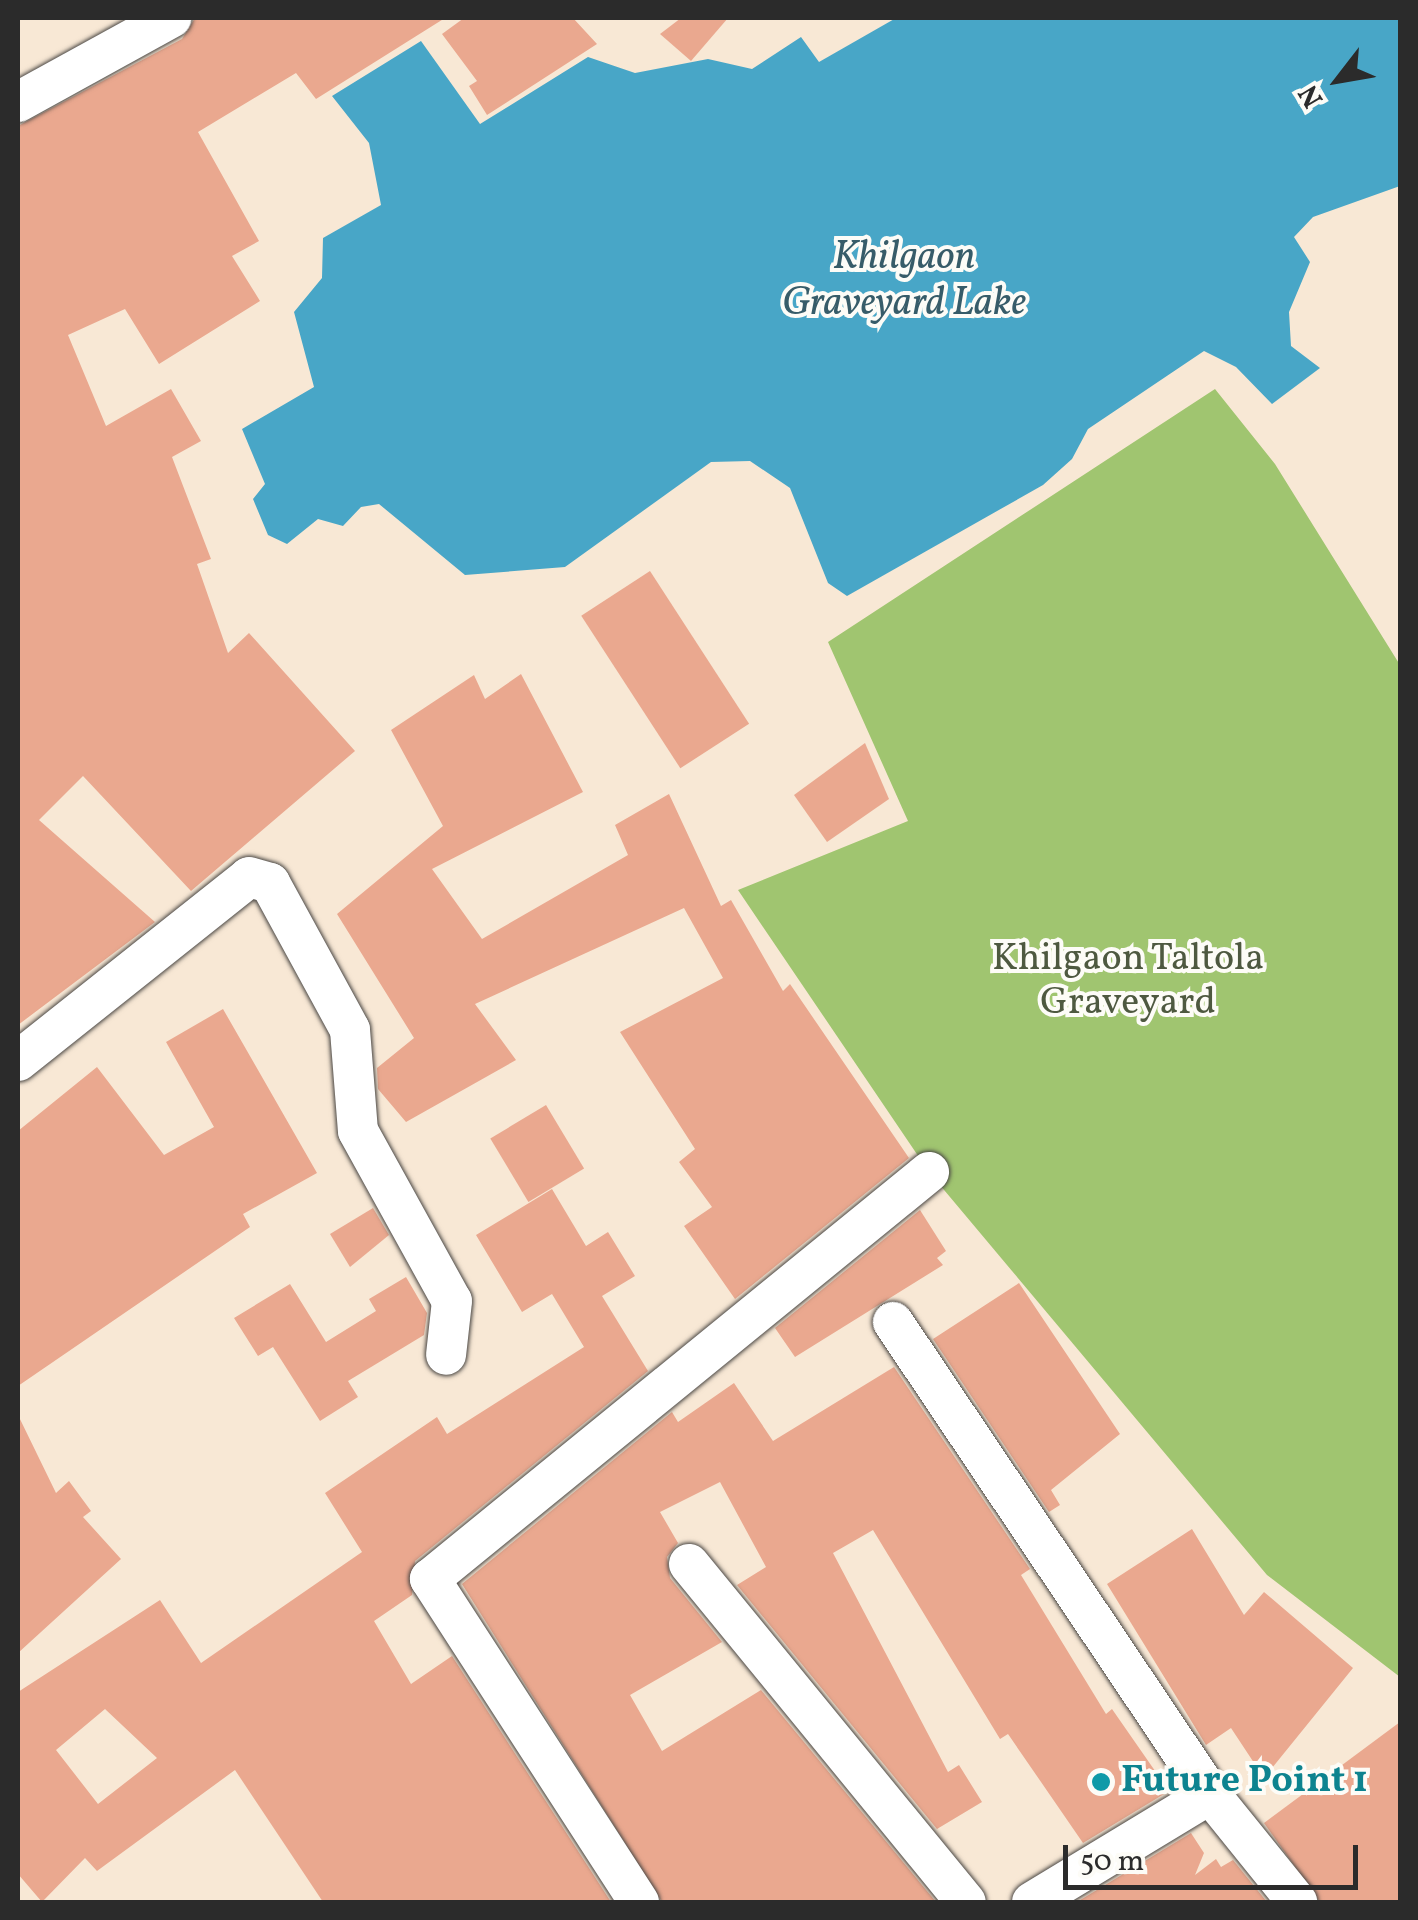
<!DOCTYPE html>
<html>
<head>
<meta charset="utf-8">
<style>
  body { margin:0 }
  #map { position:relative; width:1418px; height:1920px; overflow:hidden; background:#f8e8d5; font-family:Vollkorn,serif }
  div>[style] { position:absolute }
  .green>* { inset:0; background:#a0c570 }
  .water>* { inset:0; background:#48a6c7 }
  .building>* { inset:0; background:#eaa88f; transform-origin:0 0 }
  .roads { filter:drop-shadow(0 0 2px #4a4744) drop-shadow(0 0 2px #4a4744) }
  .minor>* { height:40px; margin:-20px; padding:0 20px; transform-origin:20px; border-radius:20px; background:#fff }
  .dots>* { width:28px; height:28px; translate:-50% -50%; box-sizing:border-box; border:5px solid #fdfcf7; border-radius:50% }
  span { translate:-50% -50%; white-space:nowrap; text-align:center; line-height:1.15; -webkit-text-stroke:8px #fdfcf7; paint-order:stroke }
  .park-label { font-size:38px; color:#4e5940 }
  .culture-label { font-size:38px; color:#0d838f; font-weight:700 }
  .left { translate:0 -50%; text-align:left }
  .water-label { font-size:40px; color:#375c69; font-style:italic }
  .frame { position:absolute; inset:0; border:20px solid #2b2b2b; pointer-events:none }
  .north { position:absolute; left:1288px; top:30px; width:100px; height:100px; -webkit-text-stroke:8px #fdfcf7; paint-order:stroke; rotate:239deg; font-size:28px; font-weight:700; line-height:40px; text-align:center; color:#2b2b2b }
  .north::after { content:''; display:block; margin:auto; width:35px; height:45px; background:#2b2b2b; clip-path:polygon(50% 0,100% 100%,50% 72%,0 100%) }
  .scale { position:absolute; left:1063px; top:1845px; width:295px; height:45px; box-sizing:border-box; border:5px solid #2b2b2b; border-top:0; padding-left:12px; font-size:30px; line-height:35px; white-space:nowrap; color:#2b2b2b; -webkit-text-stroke:8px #fdfcf7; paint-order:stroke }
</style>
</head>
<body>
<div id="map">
  <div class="green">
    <i style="clip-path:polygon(1215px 389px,1275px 464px,1400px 665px,1400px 1677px,1267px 1575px,929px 1172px,738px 890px,908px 821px,828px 642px)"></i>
  </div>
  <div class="water">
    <i style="clip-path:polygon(896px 18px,1400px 18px,1400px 186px,1313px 217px,1294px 237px,1310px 262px,1289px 312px,1291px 346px,1320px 368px,1272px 404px,1236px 367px,1204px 351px,1088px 429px,1072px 459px,1043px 485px,847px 596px,828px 583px,790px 488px,750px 461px,711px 462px,565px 567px,465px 575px,379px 504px,361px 507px,343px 526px,318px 519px,287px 544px,268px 535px,253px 499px,265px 484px,242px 429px,314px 387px,294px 312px,322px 278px,323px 238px,381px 205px,369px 143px,332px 96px,421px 41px,480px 124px,588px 57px,635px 73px,708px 59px,752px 69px,801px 37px,819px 62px)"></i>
  </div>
  <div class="building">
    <i style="clip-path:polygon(195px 18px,445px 18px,316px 99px,296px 73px,198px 132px,259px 241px,232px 256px,260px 301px,159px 364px,125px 309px,68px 335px,106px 426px,171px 389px,201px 441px,172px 457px,211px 559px,197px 564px,228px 653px,249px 633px,355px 751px,191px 891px,83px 776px,39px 820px,155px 922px,18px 1025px,18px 126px,182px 39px)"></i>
    <i style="clip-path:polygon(464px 18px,573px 18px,597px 44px,487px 115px,469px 86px,477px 81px,442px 34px)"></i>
    <i style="clip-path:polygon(681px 18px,728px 18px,691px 61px,660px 34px)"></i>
    <i style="left:650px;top:571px;width:182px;height:82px;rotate:57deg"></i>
    <i style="clip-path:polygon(521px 674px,583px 792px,432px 869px,482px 939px,628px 855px,615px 825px,669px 794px,721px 906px,731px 900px,783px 991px,790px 984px,909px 1158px,735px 1299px,684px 1226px,712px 1207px,679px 1162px,695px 1149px,620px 1032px,723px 978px,684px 908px,475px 1004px,516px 1060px,406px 1122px,378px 1089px,377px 1068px,414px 1038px,337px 914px,443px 826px,391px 730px,474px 675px,485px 699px)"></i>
    <i style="clip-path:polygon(865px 743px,889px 799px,827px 842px,794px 795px)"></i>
    <i style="clip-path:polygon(223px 1009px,317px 1173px,243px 1214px,250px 1227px,18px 1386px,18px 1131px,97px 1067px,164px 1155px,214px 1127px,166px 1042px)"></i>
    <i style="left:546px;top:1105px;width:74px;height:65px;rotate:59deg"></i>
    <i style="clip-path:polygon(evenodd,552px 1189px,586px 1246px,608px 1232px,635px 1276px,602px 1296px,648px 1371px,415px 1561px,412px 1595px,374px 1621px,411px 1684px,452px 1656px,611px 1902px,323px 1902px,235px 1770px,97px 1871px,85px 1858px,42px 1902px,18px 1874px,18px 1692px,160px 1600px,201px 1663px,362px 1552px,325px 1493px,437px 1417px,447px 1434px,584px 1347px,552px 1294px,522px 1312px,476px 1235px,552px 1189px,105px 1709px,157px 1758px,98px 1804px,56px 1750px,105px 1709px)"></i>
    <i style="clip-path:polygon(373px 1208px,389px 1235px,350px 1267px,330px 1234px)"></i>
    <i style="clip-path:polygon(920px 1210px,946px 1251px,937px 1258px,943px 1265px,795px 1357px,775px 1328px)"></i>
    <i style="clip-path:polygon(406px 1277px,427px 1313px,424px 1335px,348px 1381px,358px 1397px,320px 1421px,273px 1347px,258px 1356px,234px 1318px,290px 1284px,326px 1342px,376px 1311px,369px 1299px)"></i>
    <i style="clip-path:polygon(1019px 1283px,1120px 1434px,1051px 1490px,1060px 1505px,1049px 1512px,933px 1339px)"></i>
    <i style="clip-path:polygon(894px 1367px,1030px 1569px,1021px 1575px,1106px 1714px,1112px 1709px,1169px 1791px,1083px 1843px,1008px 1734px,1000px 1739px,873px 1530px,833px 1553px,948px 1772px,959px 1765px,982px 1802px,937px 1829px,737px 1585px,766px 1567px,720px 1482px,660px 1512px,678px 1543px,667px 1557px,670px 1578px,722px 1642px,630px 1695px,662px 1751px,761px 1690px,936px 1902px,662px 1902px,462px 1584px,672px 1412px,678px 1422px,734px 1383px,773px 1441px)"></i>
    <i style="clip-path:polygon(18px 1415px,56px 1493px,69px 1481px,91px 1511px,83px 1517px,121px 1559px,18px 1653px)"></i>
    <i style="clip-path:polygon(1192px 1529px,1244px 1615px,1264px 1592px,1353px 1668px,1264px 1778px,1231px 1728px,1206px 1745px,1107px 1584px)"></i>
    <i style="clip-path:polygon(1400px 1722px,1400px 1902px,1320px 1902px,1264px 1823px)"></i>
    <i style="clip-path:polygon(1191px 1833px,1204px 1853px,1195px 1875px,1216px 1859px,1221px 1867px,1233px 1860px,1267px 1902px,1077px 1902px)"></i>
  </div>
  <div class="roads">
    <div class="minor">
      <i style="left:18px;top:102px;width:175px;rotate:-28.8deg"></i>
      <i style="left:18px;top:1061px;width:295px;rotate:-38.5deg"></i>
      <i style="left:249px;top:877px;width:22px;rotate:16deg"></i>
      <i style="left:270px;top:883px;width:167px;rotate:61.4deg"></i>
      <i style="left:350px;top:1030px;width:101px;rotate:85.5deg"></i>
      <i style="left:358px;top:1131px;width:194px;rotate:61.1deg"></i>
      <i style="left:452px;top:1301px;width:54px;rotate:96.3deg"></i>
      <i style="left:893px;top:1322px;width:569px;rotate:56.11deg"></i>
      <i style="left:1210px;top:1794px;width:139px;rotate:51.1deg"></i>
      <i style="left:689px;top:1564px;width:437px;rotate:50.7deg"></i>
      <i style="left:639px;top:1902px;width:385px;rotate:-122.9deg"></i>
      <i style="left:430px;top:1579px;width:644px;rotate:-39.2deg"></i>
      <i style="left:1032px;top:1902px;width:208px;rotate:-31.2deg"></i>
    </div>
  </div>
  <div class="dots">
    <i style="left:1101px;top:1782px;background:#0f9aa8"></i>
  </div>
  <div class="park-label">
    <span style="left:1128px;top:982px">Khilgaon Taltola<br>Graveyard</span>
  </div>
  <div class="culture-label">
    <span class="left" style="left:1121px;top:1782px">Future Point 1</span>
  </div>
  <div class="water-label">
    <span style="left:904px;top:281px">Khilgaon<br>Graveyard Lake</span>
  </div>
  <div class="frame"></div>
  <div class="north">N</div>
  <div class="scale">50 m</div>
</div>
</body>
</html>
